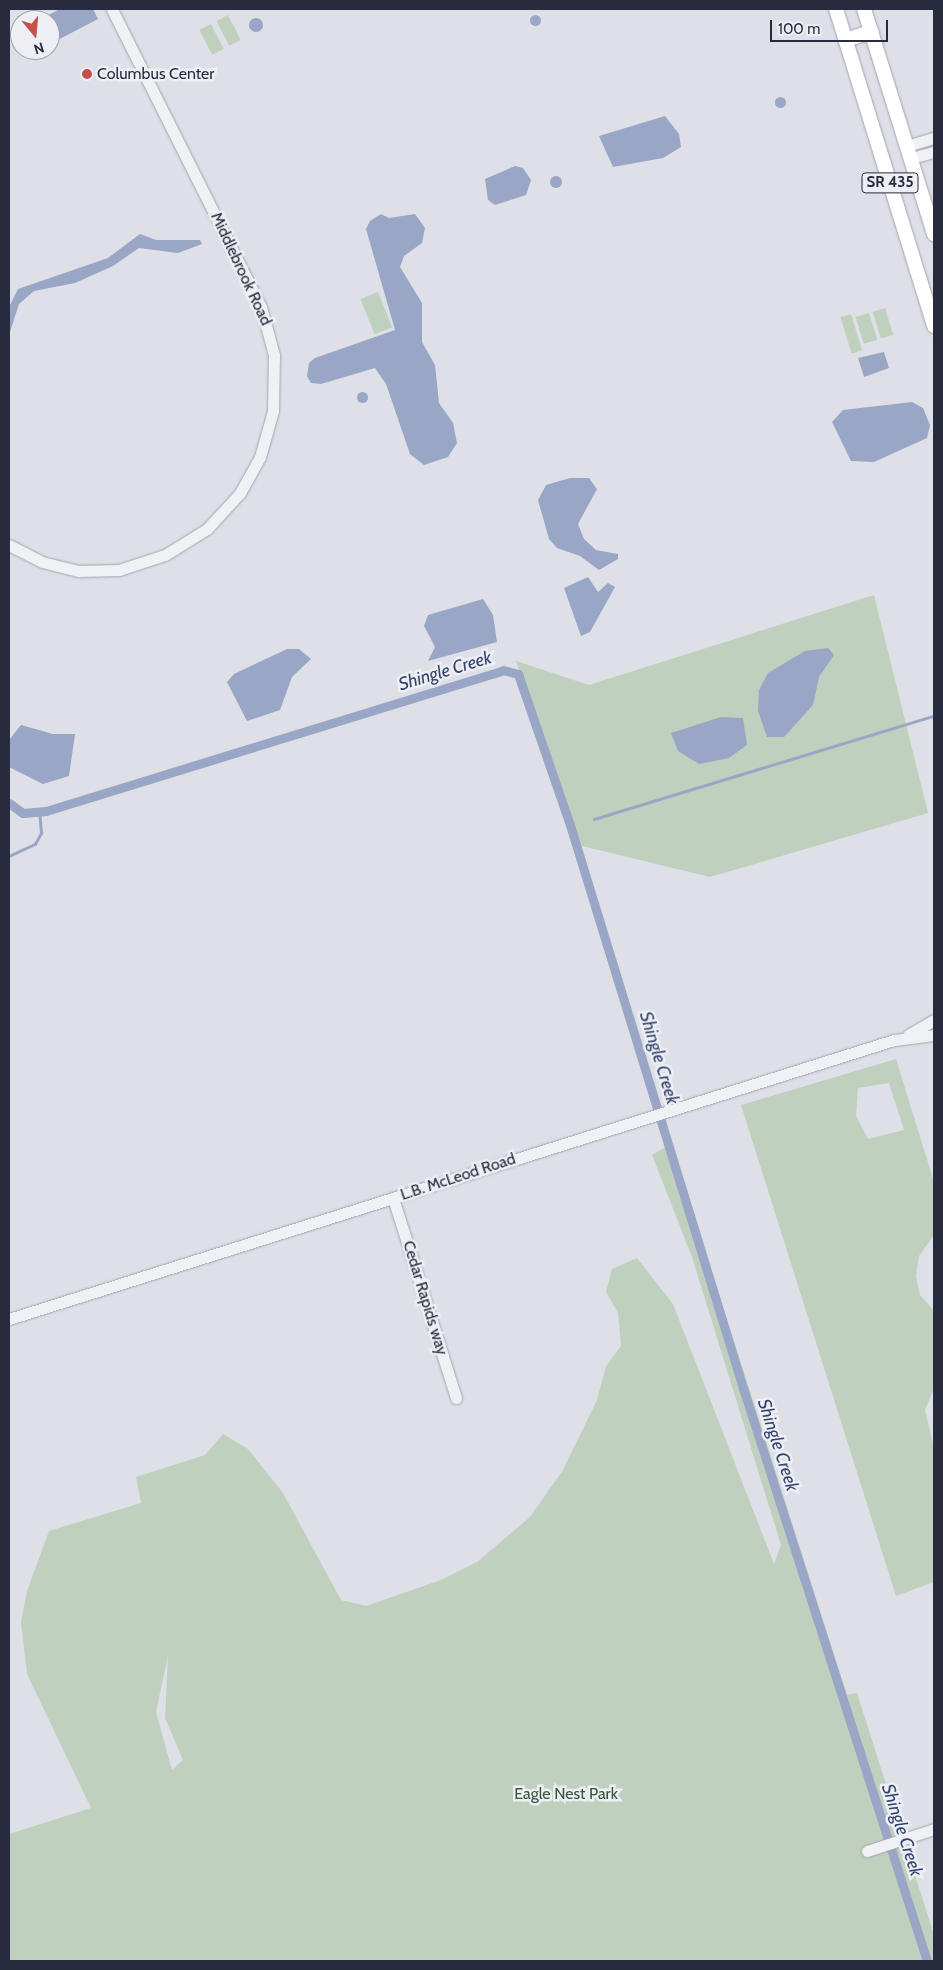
<!DOCTYPE html>
<html>
<head>
<meta charset="utf-8">
<style>
  body { margin:0 }
  #map { position:relative; width:943px; height:1970px; overflow:hidden; background:#dedfe7; font-family:Cabin,sans-serif }
  div>[style] { position:absolute }
  .green>* { inset:0; background:#c0d0bf; transform-origin:0 0 }
  .water>* { inset:0; background:#9aa6c5 }
  .round { border-radius:50% }
  .stream>* { height:2.5px; margin:-1.25px; padding:0 1.25px; transform-origin:1.25px; border-radius:1.25px; background:#9aa6c5 }
  .canal>* { height:9px; margin:-4.5px; padding:0 4.5px; transform-origin:4.5px; border-radius:4.5px; background:#9aa6c5 }
  .roads { filter:drop-shadow(0 0 1px #a4a5b1) drop-shadow(0 0 1px #a4a5b1) }
  .minor>* { height:11px; margin:-5.5px; padding:0 5.5px; transform-origin:5.5px; border-radius:5.5px; background:#f0f1f5 }
  .major>* { height:14px; margin:-7px; padding:0 7px; transform-origin:7px; border-radius:7px; background:#fff }
  .dots>* { width:14px; height:14px; translate:-50% -50%; box-sizing:border-box; border:2px solid #edeff4; border-radius:50% }
  span { translate:-50% -50%; white-space:nowrap; text-align:center; line-height:1.15; -webkit-text-stroke:5px #edeff4; paint-order:stroke }
  .shield-label span { padding:1px 4px; background:#edeff4; border:1px solid; border-radius:4px; -webkit-text-stroke-width:0 }
  .shield-label { font-size:15px; color:#282b3d; font-weight:700 }
  .poi-label { font-size:16px; color:#282b3d }
  .left { translate:0 -50%; text-align:left }
  .street-label { font-size:16px; color:#282b3d }
  .park-label { font-size:16px; color:#365737 }
  .water-label { font-size:18px; color:#35426e; font-style:italic }
  .frame { position:absolute; inset:0; border:10px solid #282b3d; pointer-events:none }
  .north { position:absolute; left:10px; top:10px; width:50px; height:50px; box-sizing:border-box; background:#edeff4; border:1px solid #9ea1ab; border-radius:50%; rotate:163deg; font-size:14px; font-weight:700; line-height:20px; text-align:center; color:#282b3d }
  .north::after { content:''; display:block; margin:auto; width:18px; height:22px; background:#c65048; clip-path:polygon(50% 0,100% 100%,50% 72%,0 100%) }
  .scale { position:absolute; left:770px; top:20px; width:118px; height:22px; box-sizing:border-box; border:2px solid #282b3d; border-top:0; padding-left:6px; font-size:15px; line-height:18px; white-space:nowrap; color:#282b3d; -webkit-text-stroke:4px #edeff4; paint-order:stroke }
</style>
</head>
<body>
<div id="map">
  <div class="green">
    <i style="left:228px;top:15px;width:28px;height:13px;rotate:63deg"></i>
    <i style="left:211px;top:24px;width:28px;height:13px;rotate:63deg"></i>
    <i style="left:378px;top:292px;width:38px;height:19px;rotate:68deg"></i>
    <i style="left:885px;top:308px;width:28px;height:13px;rotate:73deg"></i>
    <i style="left:869px;top:313px;width:28px;height:14px;rotate:73deg"></i>
    <i style="left:851px;top:314px;width:38px;height:11px;rotate:73deg"></i>
    <i style="clip-path:polygon(874px 595px,928px 813px,710px 877px,578px 845px,516px 661px,589px 685px)"></i>
    <i style="clip-path:polygon(evenodd,896px 1059px,934px 1182px,934px 1235px,919px 1256px,916px 1276px,920px 1295px,934px 1311px,934px 1388px,925px 1410px,934px 1448px,934px 1582px,896px 1596px,741px 1105px,896px 1059px,889px 1083px,904px 1130px,868px 1139px,856px 1116px,858px 1088px,889px 1083px)"></i>
    <i style="clip-path:polygon(evenodd,671px 1144px,847px 1695px,857px 1693px,934px 1935px,934px 1961px,9px 1961px,9px 1834px,91px 1808px,27px 1674px,21px 1622px,27px 1591px,49px 1531px,141px 1503px,136px 1477px,205px 1455px,223px 1434px,248px 1449px,283px 1493px,341px 1600px,366px 1606px,441px 1580px,477px 1562px,530px 1517px,563px 1470px,597px 1400px,606px 1366px,621px 1346px,618px 1313px,606px 1292px,612px 1269px,637px 1258px,673px 1304px,774px 1564px,781px 1545px,692px 1257px,652px 1155px,671px 1144px,168px 1655px,165px 1718px,183px 1760px,172px 1770px,156px 1712px,168px 1655px)"></i>
  </div>
  <div class="water">
    <i style="clip-path:polygon(60px 9px,93px 9px,98px 19px,50px 44px,50px 20px,39px 20px)"></i>
    <i class="round" style="left:529.5px;top:14.5px;width:11px;height:11px"></i>
    <i class="round" style="left:249px;top:18px;width:14px;height:14px"></i>
    <i class="round" style="left:774.5px;top:96.5px;width:11px;height:11px"></i>
    <i style="clip-path:polygon(665px 116px,679px 134px,681px 147px,663px 158px,613px 167px,599px 136px)"></i>
    <i style="clip-path:polygon(515px 166px,523px 168px,531px 180px,526px 195px,495px 205px,488px 200px,485px 179px)"></i>
    <i class="round" style="left:550px;top:176px;width:12px;height:12px"></i>
    <i style="clip-path:polygon(381px 214px,389px 218px,415px 214px,425px 228px,422px 243px,404px 256px,400px 267px,422px 303px,422px 342px,435px 365px,439px 403px,453px 423px,457px 443px,448px 457px,424px 465px,410px 454px,386px 384px,375px 368px,321px 384px,311px 383px,307px 376px,309px 363px,315px 358px,395px 330px,366px 229px,370px 221px)"></i>
    <i style="clip-path:polygon(140px 234px,156px 240px,200px 240px,202px 244px,178px 253px,139px 248px,113px 266px,75px 283px,34px 291px,19px 304px,9px 335px,9px 307px,18px 289px,108px 258px)"></i>
    <i style="clip-path:polygon(884px 352px,889px 368px,864px 377px,858px 358px)"></i>
    <i class="round" style="left:356.5px;top:391.5px;width:11px;height:11px"></i>
    <i style="clip-path:polygon(912px 402px,923px 408px,930px 425px,927px 438px,874px 462px,851px 461px,832px 422px,843px 410px)"></i>
    <i style="clip-path:polygon(570px 478px,589px 478px,597px 489px,578px 524px,584px 539px,596px 550px,618px 554px,618px 559px,599px 570px,580px 556px,557px 548px,549px 539px,538px 500px,546px 485px)"></i>
    <i style="clip-path:polygon(588px 577px,598px 592px,608px 583px,615px 587px,590px 632px,581px 636px,564px 588px)"></i>
    <i style="clip-path:polygon(483px 599px,493px 615px,497px 642px,428px 661px,435px 647px,424px 626px,428px 615px)"></i>
    <i style="clip-path:polygon(828px 648px,834px 655px,819px 677px,813px 705px,784px 737px,767px 737px,758px 711px,759px 690px,768px 673px,805px 651px)"></i>
    <i style="clip-path:polygon(287px 649px,299px 649px,311px 659px,292px 677px,280px 710px,247px 721px,227px 682px,234px 674px)"></i>
    <i style="clip-path:polygon(721px 717px,743px 718px,747px 745px,729px 758px,699px 764px,678px 751px,671px 733px)"></i>
    <i style="clip-path:polygon(21px 725px,53px 734px,75px 734px,69px 776px,43px 784px,9px 767px,9px 740px)"></i>
  </div>
  <div class="stream">
    <i style="left:594px;top:819px;width:355px;rotate:-16.9deg"></i>
    <i style="left:9px;top:856px;width:29px;rotate:-25deg"></i>
    <i style="left:35px;top:844px;width:13px;rotate:-61deg"></i>
    <i style="left:41px;top:833px;width:22px;rotate:-95deg"></i>
  </div>
  <div class="canal">
    <i style="left:9px;top:803px;width:17px;rotate:36deg"></i>
    <i style="left:23px;top:813px;width:23px;rotate:-5deg"></i>
    <i style="left:46px;top:811px;width:478px;rotate:-17.1deg"></i>
    <i style="left:503px;top:670px;width:16px;rotate:15deg"></i>
    <i style="left:518px;top:674px;width:160px;rotate:71deg"></i>
    <i style="left:570px;top:825px;width:589px;rotate:72.92deg"></i>
    <i style="left:743px;top:1388px;width:602px;rotate:72.2deg"></i>
  </div>
  <div class="roads">
    <div class="minor">
      <i style="left:907px;top:146px;width:28px;rotate:-17deg"></i>
      <i style="left:911px;top:158px;width:24px;rotate:-15deg"></i>
      <i style="left:9px;top:545px;width:37px;rotate:27deg"></i>
      <i style="left:42px;top:562px;width:38px;rotate:14deg"></i>
      <i style="left:79px;top:571px;width:40px;rotate:-1.4deg"></i>
      <i style="left:119px;top:570px;width:48px;rotate:-18.1deg"></i>
      <i style="left:165px;top:555px;width:49px;rotate:-31.8deg"></i>
      <i style="left:207px;top:529px;width:49px;rotate:-47.5deg"></i>
      <i style="left:240px;top:493px;width:41px;rotate:-60.9deg"></i>
      <i style="left:260px;top:457px;width:48px;rotate:-74.2deg"></i>
      <i style="left:273px;top:411px;width:56px;rotate:-89deg"></i>
      <i style="left:274px;top:355px;width:50px;rotate:-105.2deg"></i>
      <i style="left:261px;top:307px;width:333px;rotate:-116.6deg"></i>
      <i style="left:908px;top:1035px;width:30px;rotate:-30deg"></i>
      <i style="left:393px;top:1198px;width:210px;rotate:72.5deg"></i>
      <i style="left:9px;top:1319px;width:928px;rotate:-17.5deg"></i>
      <i style="left:894px;top:1040px;width:40px;rotate:-7.1deg"></i>
      <i style="left:867px;top:1851px;width:71px;rotate:-18.2deg"></i>
    </div>
    <div class="major">
      <i style="left:836px;top:9px;width:332px;rotate:72.8deg"></i>
      <i style="left:864px;top:9px;width:236px;rotate:72.7deg"></i>
      <i style="left:845px;top:40px;width:28px;rotate:-17deg"></i>
    </div>
  </div>
  <div class="dots">
    <i style="left:87px;top:74px;background:#c65048"></i>
  </div>
  <div class="shield-label">
    <span style="left:890px;top:183px">SR 435</span>
  </div>
  <div class="poi-label">
    <span class="left" style="left:97px;top:74px">Columbus Center</span>
  </div>
  <div class="street-label">
    <span style="left:241px;top:269px;rotate:65deg">Middlebrook Road</span>
    <span style="left:458px;top:1177px;rotate:-18deg">L.B. McLeod Road</span>
    <span style="left:425px;top:1298px;rotate:73deg">Cedar Rapids way</span>
  </div>
  <div class="park-label">
    <span style="left:566px;top:1794px">Eagle Nest Park</span>
  </div>
  <div class="water-label">
    <span style="left:445px;top:671px;rotate:-17deg">Shingle Creek</span>
    <span style="left:659px;top:1058px;rotate:73deg">Shingle Creek</span>
    <span style="left:778px;top:1445px;rotate:72deg">Shingle Creek</span>
    <span style="left:902px;top:1830px;rotate:72deg">Shingle Creek</span>
  </div>
  <div class="frame"></div>
  <div class="north">N</div>
  <div class="scale">100 m</div>
</div>
</body>
</html>
